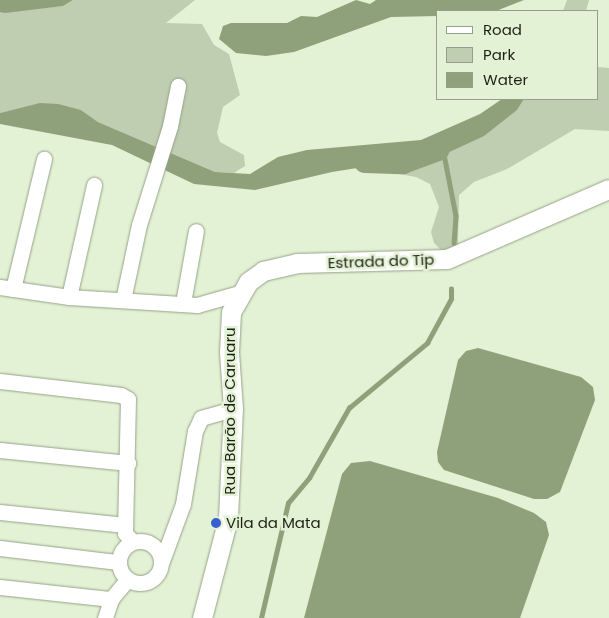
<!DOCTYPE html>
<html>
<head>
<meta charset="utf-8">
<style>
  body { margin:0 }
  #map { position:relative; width:609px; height:618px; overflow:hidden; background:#e3f1d4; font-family:Poppins,sans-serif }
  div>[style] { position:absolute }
  .green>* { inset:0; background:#bfcdb0 }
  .water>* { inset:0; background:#8fa17a }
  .stream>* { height:4.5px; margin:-2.25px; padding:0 2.25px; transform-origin:2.25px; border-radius:2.25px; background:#8fa17a }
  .river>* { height:25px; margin:-12.5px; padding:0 12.5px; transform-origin:12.5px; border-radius:12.5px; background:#8fa17a }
  .roads { filter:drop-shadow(0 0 1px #95a288) drop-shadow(0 0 1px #95a288) }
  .minor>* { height:15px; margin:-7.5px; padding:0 7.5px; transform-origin:7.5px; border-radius:7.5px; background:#fff }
  .minor>.ring { margin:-7.5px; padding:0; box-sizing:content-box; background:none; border:15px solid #fff; border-radius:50% }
  .tertiary>* { height:19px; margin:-9.5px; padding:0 9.5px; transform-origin:9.5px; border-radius:9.5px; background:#fff }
  .dots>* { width:14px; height:14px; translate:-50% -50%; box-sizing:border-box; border:2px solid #e3f1d4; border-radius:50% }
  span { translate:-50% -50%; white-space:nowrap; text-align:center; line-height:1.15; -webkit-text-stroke:5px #e3f1d4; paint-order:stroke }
  .street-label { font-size:15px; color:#1d2218 }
  .poi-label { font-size:15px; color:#1d2218 }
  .left { translate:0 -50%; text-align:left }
  .legend { position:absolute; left:436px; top:10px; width:162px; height:90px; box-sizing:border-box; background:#e3f1d4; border:1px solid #949e89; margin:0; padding:6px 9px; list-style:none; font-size:15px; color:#1d2218 }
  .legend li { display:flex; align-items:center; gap:10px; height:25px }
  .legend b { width:25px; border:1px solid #949e89 }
</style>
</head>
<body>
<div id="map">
  <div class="green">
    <i style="clip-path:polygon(73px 0,195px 0,166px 23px,202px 24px,214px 45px,229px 54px,240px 95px,223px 107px,217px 133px,220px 142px,244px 155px,245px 166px,234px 173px,215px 172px,98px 122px,81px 110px,25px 107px,0 113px,0 12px,63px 6px)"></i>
    <i style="clip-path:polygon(567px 0,589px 0,586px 11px,563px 11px)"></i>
    <i style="clip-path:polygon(598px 67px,609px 68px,609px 131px,575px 129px,507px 169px,474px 182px,459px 195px,458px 246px,441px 250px,434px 243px,431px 232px,439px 207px,430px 184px,416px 177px,361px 167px,445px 154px,517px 110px,524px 99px,598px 99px)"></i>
  </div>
  <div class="water">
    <i style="clip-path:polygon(0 0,73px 0,63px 6px,5px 13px,0 12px)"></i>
    <i style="clip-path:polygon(356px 0,370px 4px,376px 0,524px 0,496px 11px,438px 11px,438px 16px,391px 17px,294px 52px,266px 56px,236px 53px,219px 39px,223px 26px,231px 23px,287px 23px,301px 16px,317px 17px)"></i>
    <i style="clip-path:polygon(502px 99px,524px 99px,517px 110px,484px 136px,445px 154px,332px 172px,255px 190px,194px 184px,112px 145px,0 124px,0 113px,40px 103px,58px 104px,81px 110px,98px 122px,215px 172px,250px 174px,278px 157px,307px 150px,421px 140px,480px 114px)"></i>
    <i style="clip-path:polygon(478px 348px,581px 377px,593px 387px,595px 400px,560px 492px,547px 499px,534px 499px,444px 470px,438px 462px,437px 452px,458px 360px,466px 351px)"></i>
    <i style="clip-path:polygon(370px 461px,498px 498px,534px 513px,546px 522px,549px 535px,520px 618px,304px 618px,342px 474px,351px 463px)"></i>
  </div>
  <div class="stream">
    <i style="left:443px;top:149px;width:68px;rotate:79deg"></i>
    <i style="left:456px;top:216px;width:27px;rotate:94deg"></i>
    <i style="left:261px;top:618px;width:118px;rotate:-76.8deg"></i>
    <i style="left:288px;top:503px;width:33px;rotate:-50deg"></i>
    <i style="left:309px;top:478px;width:81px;rotate:-60.3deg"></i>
    <i style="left:349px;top:408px;width:102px;rotate:-39.8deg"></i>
    <i style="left:427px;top:343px;width:50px;rotate:-61.4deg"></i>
    <i style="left:451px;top:299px;width:10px;rotate:-90deg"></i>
  </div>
  <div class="river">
    <i style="left:365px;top:160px;width:37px;rotate:2deg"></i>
    <i style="left:402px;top:161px;width:37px;rotate:-20deg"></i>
  </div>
  <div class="roads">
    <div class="minor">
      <i style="left:0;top:287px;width:70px;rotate:8.2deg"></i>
      <i style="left:69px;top:297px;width:128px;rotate:3.6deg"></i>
      <i style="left:197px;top:305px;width:44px;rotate:-15.9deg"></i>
      <i style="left:13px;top:289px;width:134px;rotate:-76.6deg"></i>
      <i style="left:69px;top:297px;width:115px;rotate:-77.4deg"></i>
      <i style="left:123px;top:300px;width:77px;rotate:-78deg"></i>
      <i style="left:139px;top:225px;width:104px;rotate:-72.6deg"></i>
      <i style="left:170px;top:126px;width:41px;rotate:-78.7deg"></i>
      <i style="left:183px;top:303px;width:73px;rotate:-79.8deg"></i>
      <i style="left:0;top:381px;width:122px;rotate:6.6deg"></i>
      <i style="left:121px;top:395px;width:8px;rotate:30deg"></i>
      <i style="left:128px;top:399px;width:134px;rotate:91.3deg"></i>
      <i style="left:125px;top:533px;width:11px;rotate:49deg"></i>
      <i style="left:0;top:450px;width:129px;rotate:5.8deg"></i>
      <i style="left:0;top:512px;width:126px;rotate:5.9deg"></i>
      <i class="ring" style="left:119px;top:541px;width:27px;height:27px"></i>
      <i style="left:0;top:548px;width:119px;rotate:6.8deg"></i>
      <i style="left:162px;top:561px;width:61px;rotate:-69.8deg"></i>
      <i style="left:183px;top:504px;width:74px;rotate:-80.7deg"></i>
      <i style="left:195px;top:431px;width:14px;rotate:-65deg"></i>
      <i style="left:201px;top:418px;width:33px;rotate:-16deg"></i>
      <i style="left:0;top:587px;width:112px;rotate:6.2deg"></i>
      <i style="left:105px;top:618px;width:20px;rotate:-72deg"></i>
      <i style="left:111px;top:599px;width:26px;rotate:-50deg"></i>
    </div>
    <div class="tertiary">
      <i style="left:202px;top:618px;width:103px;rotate:-75.4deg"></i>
      <i style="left:228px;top:518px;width:109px;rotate:-87.4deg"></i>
      <i style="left:233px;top:409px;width:57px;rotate:-94deg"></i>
      <i style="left:229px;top:352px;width:40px;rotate:-87.1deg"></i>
      <i style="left:231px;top:312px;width:34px;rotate:-60deg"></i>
      <i style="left:248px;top:282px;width:19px;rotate:-36deg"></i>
      <i style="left:263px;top:271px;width:35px;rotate:-13deg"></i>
      <i style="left:297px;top:263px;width:150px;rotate:-1.5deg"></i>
      <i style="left:447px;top:259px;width:176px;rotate:-23.4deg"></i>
    </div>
  </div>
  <div class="dots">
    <i style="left:216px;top:523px;background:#385dce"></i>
  </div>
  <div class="street-label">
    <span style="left:381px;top:261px;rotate:-2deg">Estrada do Tip</span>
    <span style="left:230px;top:411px;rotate:-90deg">Rua Barão de Caruaru</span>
  </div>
  <div class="poi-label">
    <span class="left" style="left:226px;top:523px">Vila da Mata</span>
  </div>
  <ul class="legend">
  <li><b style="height:6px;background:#fff"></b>Road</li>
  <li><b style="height:14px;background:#bfcdb0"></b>Park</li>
  <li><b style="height:14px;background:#8fa17a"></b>Water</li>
  </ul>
</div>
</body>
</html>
